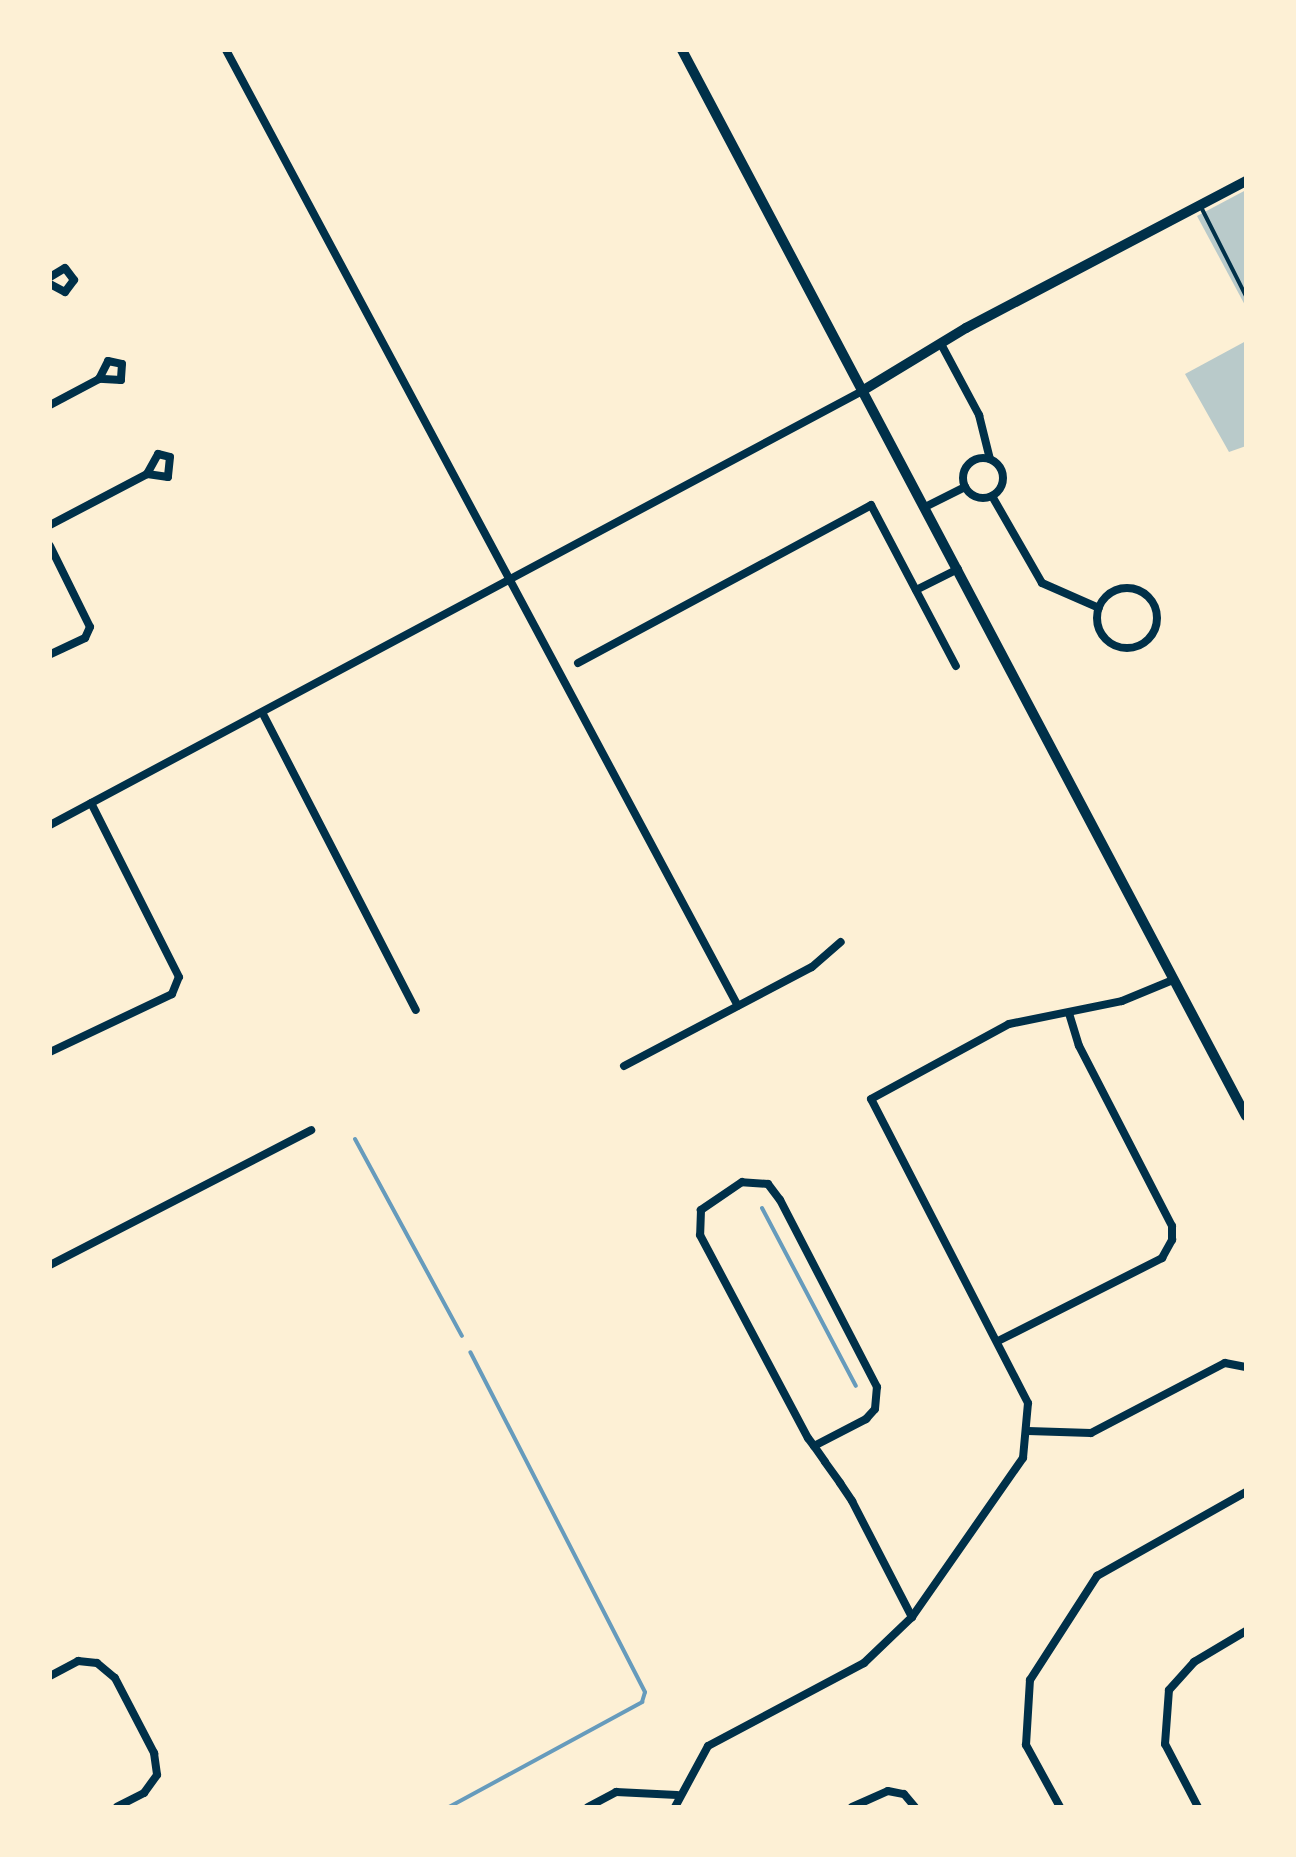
<!DOCTYPE html>
<html>
<head>
<meta charset="utf-8">
<style>
  body { margin:0 }
  #map { position:relative; width:1296px; height:1857px; overflow:hidden; background:#fdf0d5; font-family:Cabin,sans-serif }
  div>[style] { position:absolute }
  .green>* { inset:0; background:#b9caca }
  .stream>* { height:4px; margin:-2px; padding:0 2px; transform-origin:2px; border-radius:2px; background:#669bbc }
  .service>* { height:4px; margin:-2px; padding:0 2px; transform-origin:2px; border-radius:2px; background:#003049 }
  .minor>* { height:8px; margin:-4px; padding:0 4px; transform-origin:4px; border-radius:4px; background:#003049 }
  .minor>.ring { margin:-4px; padding:0; box-sizing:content-box; background:none; border:8px solid #003049; border-radius:50% }
  .tertiary>* { height:10px; margin:-5px; padding:0 5px; transform-origin:5px; border-radius:5px; background:#003049 }
  span { translate:-50% -50%; white-space:nowrap; text-align:center; line-height:1.15; -webkit-text-stroke:10px #fdf0d5; paint-order:stroke }
  .frame { position:absolute; inset:0; border:52px solid #fdf0d5; pointer-events:none }
</style>
</head>
<body>
<div id="map">
  <div class="green">
    <i style="clip-path:polygon(1246px 190px,1246px 307px,1197px 216px)"></i>
    <i style="clip-path:polygon(1246px 341px,1246px 446px,1229px 452px,1185px 374px)"></i>
  </div>
  <div class="stream">
    <i style="left:355px;top:1139px;width:224px;rotate:61.5deg"></i>
    <i style="left:762px;top:1208px;width:201px;rotate:62.2deg"></i>
    <i style="left:449px;top:1807px;width:220px;rotate:-28.5deg"></i>
    <i style="left:642px;top:1702px;width:10px;rotate:-73deg"></i>
    <i style="left:645px;top:1692px;width:382px;rotate:-117.2deg"></i>
  </div>
  <div class="service">
    <i style="left:1202px;top:209px;width:97px;rotate:63.2deg"></i>
  </div>
  <div class="minor">
    <i style="left:226px;top:50px;width:1084px;rotate:61.83deg"></i>
    <i style="left:50px;top:277px;width:17px;rotate:-31deg"></i>
    <i style="left:65px;top:268px;width:15px;rotate:53deg"></i>
    <i style="left:74px;top:280px;width:15px;rotate:127deg"></i>
    <i style="left:65px;top:292px;width:17px;rotate:-152deg"></i>
    <i style="left:941px;top:344px;width:81px;rotate:61.8deg"></i>
    <i style="left:979px;top:415px;width:45px;rotate:76deg"></i>
    <i style="left:50px;top:405px;width:55px;rotate:-28deg"></i>
    <i style="left:99px;top:379px;width:20px;rotate:-63deg"></i>
    <i style="left:108px;top:361px;width:14px;rotate:12deg"></i>
    <i style="left:122px;top:364px;width:16px;rotate:94deg"></i>
    <i style="left:121px;top:380px;width:22px;rotate:-177deg"></i>
    <i class="ring" style="left:963px;top:458px;width:32px;height:32px"></i>
    <i style="left:992px;top:496px;width:100px;rotate:60.1deg"></i>
    <i style="left:1042px;top:583px;width:62px;rotate:23.7deg"></i>
    <i style="left:925px;top:507px;width:45px;rotate:-26.6deg"></i>
    <i style="left:50px;top:525px;width:110px;rotate:-27.7deg"></i>
    <i style="left:147px;top:474px;width:23px;rotate:-61deg"></i>
    <i style="left:158px;top:454px;width:12px;rotate:14deg"></i>
    <i style="left:170px;top:457px;width:20px;rotate:96deg"></i>
    <i style="left:168px;top:477px;width:21px;rotate:-172deg"></i>
    <i style="left:50px;top:546px;width:90px;rotate:63.7deg"></i>
    <i style="left:90px;top:627px;width:12px;rotate:114deg"></i>
    <i style="left:85px;top:638px;width:38px;rotate:155deg"></i>
    <i class="ring" style="left:1097px;top:588px;width:52px;height:52px"></i>
    <i style="left:916px;top:590px;width:47px;rotate:-26.6deg"></i>
    <i style="left:578px;top:663px;width:333px;rotate:-28.3deg"></i>
    <i style="left:871px;top:505px;width:182px;rotate:62.2deg"></i>
    <i style="left:263px;top:714px;width:333px;rotate:62.7deg"></i>
    <i style="left:50px;top:825px;width:921px;rotate:-28.12deg"></i>
    <i style="left:50px;top:1052px;width:135px;rotate:-25.4deg"></i>
    <i style="left:172px;top:994px;width:18px;rotate:-68deg"></i>
    <i style="left:179px;top:977px;width:195px;rotate:-116.8deg"></i>
    <i style="left:624px;top:1066px;width:212px;rotate:-27.8deg"></i>
    <i style="left:812px;top:967px;width:38px;rotate:-41deg"></i>
    <i style="left:50px;top:1265px;width:294px;rotate:-27.3deg"></i>
    <i style="left:998px;top:1341px;width:184px;rotate:-26.8deg"></i>
    <i style="left:1162px;top:1258px;width:21px;rotate:-61deg"></i>
    <i style="left:1172px;top:1240px;width:14px;rotate:-90deg"></i>
    <i style="left:1172px;top:1226px;width:203px;rotate:-117.3deg"></i>
    <i style="left:1079px;top:1046px;width:34px;rotate:-107deg"></i>
    <i style="left:1028px;top:1431px;width:63px;rotate:1.8deg"></i>
    <i style="left:1091px;top:1433px;width:151px;rotate:-27.6deg"></i>
    <i style="left:1225px;top:1363px;width:21px;rotate:11deg"></i>
    <i style="left:814px;top:1446px;width:59px;rotate:-27.4deg"></i>
    <i style="left:866px;top:1419px;width:13px;rotate:-48deg"></i>
    <i style="left:875px;top:1409px;width:22px;rotate:-85deg"></i>
    <i style="left:877px;top:1387px;width:211px;rotate:-117.4deg"></i>
    <i style="left:780px;top:1200px;width:20px;rotate:-127deg"></i>
    <i style="left:768px;top:1184px;width:26px;rotate:-176deg"></i>
    <i style="left:742px;top:1182px;width:50px;rotate:145.7deg"></i>
    <i style="left:701px;top:1210px;width:25px;rotate:92deg"></i>
    <i style="left:700px;top:1235px;width:230px;rotate:62deg"></i>
    <i style="left:808px;top:1438px;width:10px;rotate:53deg"></i>
    <i style="left:814px;top:1446px;width:19px;rotate:55deg"></i>
    <i style="left:825px;top:1462px;width:26px;rotate:54deg"></i>
    <i style="left:840px;top:1483px;width:22px;rotate:56deg"></i>
    <i style="left:852px;top:1501px;width:131px;rotate:62.7deg"></i>
    <i style="left:50px;top:1676px;width:32px;rotate:-28deg"></i>
    <i style="left:78px;top:1661px;width:19px;rotate:6deg"></i>
    <i style="left:97px;top:1663px;width:23px;rotate:40deg"></i>
    <i style="left:115px;top:1678px;width:85px;rotate:62.5deg"></i>
    <i style="left:154px;top:1753px;width:22px;rotate:82deg"></i>
    <i style="left:157px;top:1775px;width:22px;rotate:126deg"></i>
    <i style="left:144px;top:1793px;width:30px;rotate:153deg"></i>
    <i style="left:588px;top:1807px;width:32px;rotate:-28deg"></i>
    <i style="left:616px;top:1792px;width:61px;rotate:2.8deg"></i>
    <i style="left:675px;top:1807px;width:69px;rotate:-61.6deg"></i>
    <i style="left:708px;top:1746px;width:177px;rotate:-28deg"></i>
    <i style="left:864px;top:1663px;width:66px;rotate:-43.8deg"></i>
    <i style="left:912px;top:1617px;width:194px;rotate:-55.1deg"></i>
    <i style="left:1023px;top:1458px;width:55px;rotate:-84.8deg"></i>
    <i style="left:1028px;top:1403px;width:342px;rotate:-117.3deg"></i>
    <i style="left:871px;top:1099px;width:157px;rotate:-28.5deg"></i>
    <i style="left:1009px;top:1024px;width:115px;rotate:-11.5deg"></i>
    <i style="left:1122px;top:1001px;width:55px;rotate:-22.4deg"></i>
    <i style="left:852px;top:1807px;width:39px;rotate:-24deg"></i>
    <i style="left:888px;top:1791px;width:16px;rotate:11deg"></i>
    <i style="left:904px;top:1794px;width:17px;rotate:50deg"></i>
    <i style="left:1060px;top:1807px;width:71px;rotate:-118.7deg"></i>
    <i style="left:1026px;top:1745px;width:65px;rotate:-86.5deg"></i>
    <i style="left:1030px;top:1680px;width:124px;rotate:-57.2deg"></i>
    <i style="left:1097px;top:1576px;width:171px;rotate:-29.4deg"></i>
    <i style="left:1198px;top:1807px;width:71px;rotate:-117.6deg"></i>
    <i style="left:1165px;top:1744px;width:54px;rotate:-85.8deg"></i>
    <i style="left:1169px;top:1690px;width:38px;rotate:-48deg"></i>
    <i style="left:1194px;top:1662px;width:61px;rotate:-30.8deg"></i>
  </div>
  <div class="tertiary">
    <i style="left:682px;top:50px;width:1206px;rotate:62.12deg"></i>
    <i style="left:862px;top:391px;width:122px;rotate:-31.2deg"></i>
    <i style="left:966px;top:328px;width:316px;rotate:-27.7deg"></i>
  </div>
  <div class="frame"></div>
</div>
</body>
</html>
